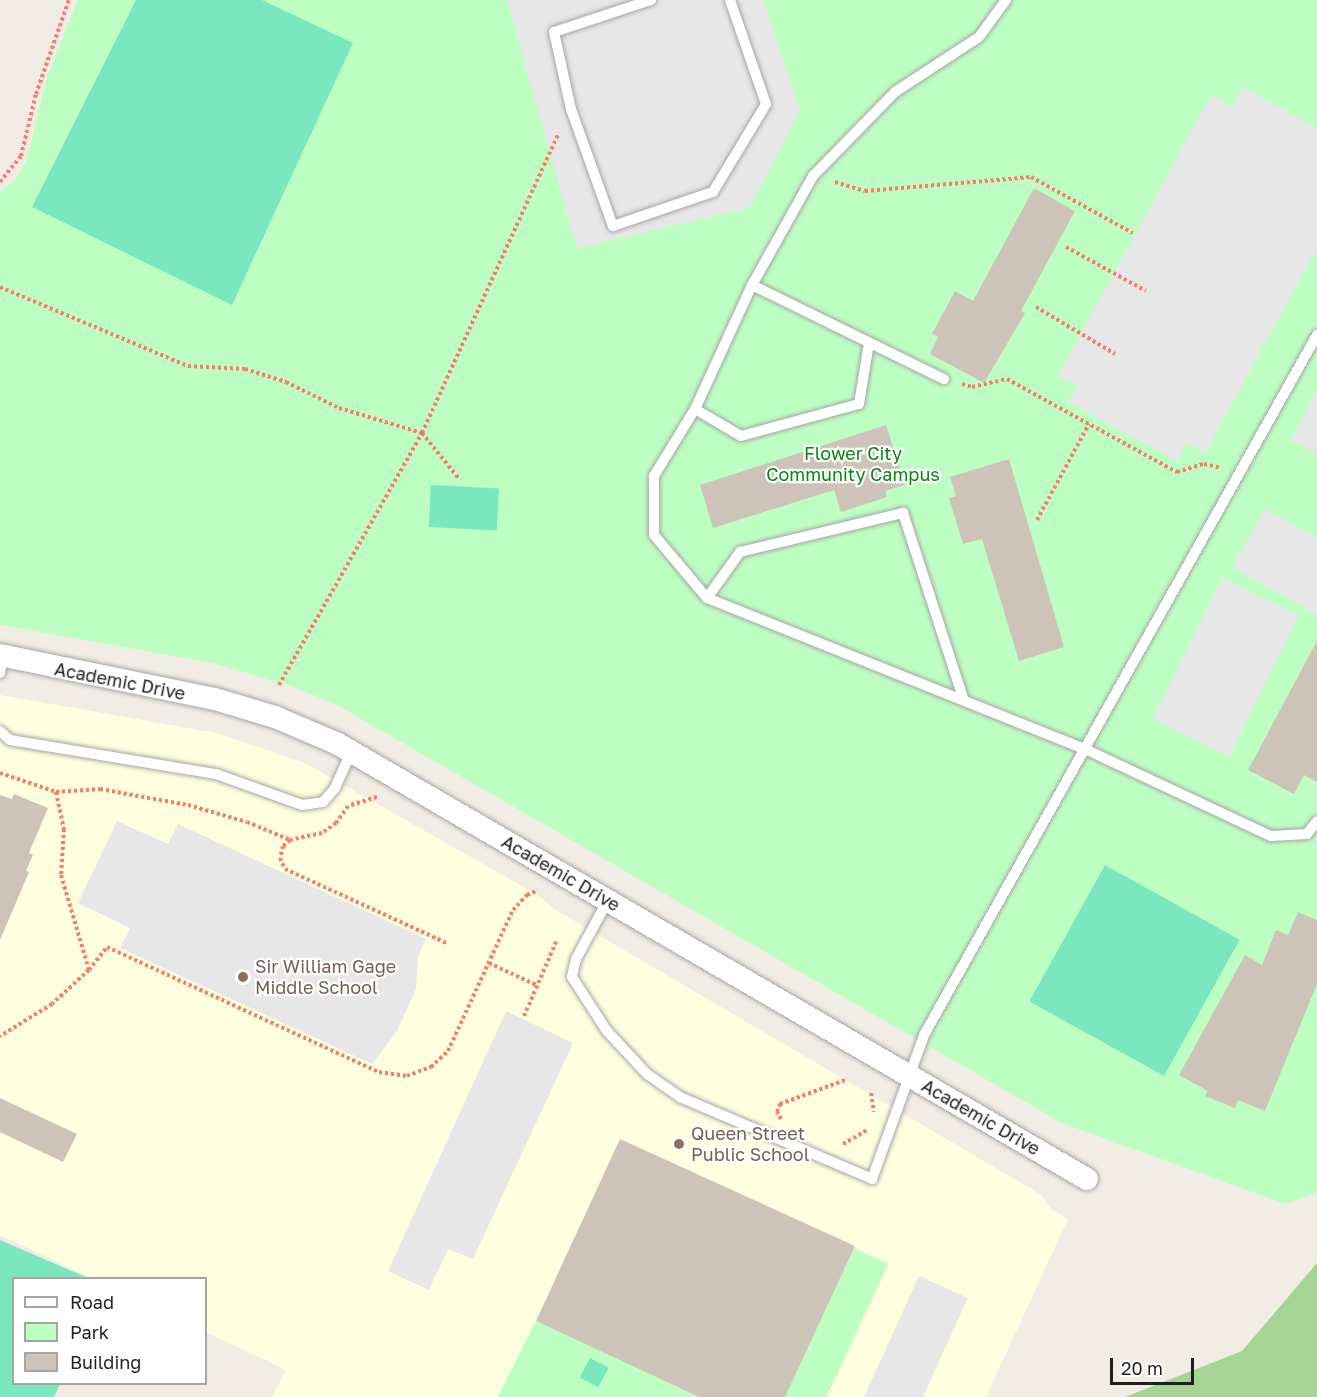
<!DOCTYPE html>
<html>
<head>
<meta charset="utf-8">
<style>
  body { margin:0 }
  #map { position:relative; width:1317px; height:1397px; overflow:hidden; background:#f1ede4; font-family:"Golos Text",sans-serif }
  div>[style] { position:absolute }
  .education>* { inset:0; background:#feffde }
  .forest>* { inset:0; background:#a6d494 }
  .park>* { inset:0; background:#bdffc3; transform-origin:0 0 }
  .pitch>* { inset:0; background:#7ae7bf; transform-origin:0 0 }
  .parking>* { inset:0; background:#e7e7e7; transform-origin:0 0 }
  .building>* { inset:0; background:#cdc3b9 }
  .path>* { height:4px; margin-top:-2px; transform-origin:0; background:repeating-linear-gradient(90deg,#ff7966 0 3px,transparent 0 6px) }
  .roads { filter:drop-shadow(0 0 2px #a6a6a6) drop-shadow(0 0 2px #a6a6a6) }
  .service>* { height:10px; margin:-5px; padding:0 5px; transform-origin:5px; border-radius:5px; background:#fff }
  .minor>* { height:22px; margin:-11px; padding:0 11px; transform-origin:11px; border-radius:11px; background:#fff }
  .dots>* { width:16px; height:16px; translate:-50% -50%; box-sizing:border-box; border:3px solid #fff; border-radius:50% }
  span { translate:-50% -50%; white-space:nowrap; text-align:center; line-height:1.15; -webkit-text-stroke:4.5px #fff; paint-order:stroke }
  .park-label { font-size:18px; color:#01890e }
  .street-label { font-size:18px; color:#1f1f1f }
  .education-label { font-size:18px; color:#785e54 }
  .left { translate:0 -50%; text-align:left }
  .legend { position:absolute; left:12px; top:1277px; width:195px; height:108px; box-sizing:border-box; background:#fff; border:2px solid #a5a5a5; margin:0; padding:8px 10px; list-style:none; font-size:18px; color:#1f1f1f }
  .legend li { display:flex; align-items:center; gap:12px; height:30px }
  .legend b { width:30px; border:2px solid #a5a5a5 }
  .scale { position:absolute; left:1110px; top:1358px; width:84px; height:27px; box-sizing:border-box; border:3px solid #1f1f1f; border-top:0; padding-left:8px; font-size:18px; line-height:21px; white-space:nowrap; color:#1f1f1f; -webkit-text-stroke:4px #fff; paint-order:stroke }
</style>
</head>
<body>
<div id="map">
  <div class="education">
    <i style="clip-path:polygon(0 695px,217px 733px,305px 763px,538px 895px,554px 909px,1040px 1194px,1051px 1209px,1068px 1219px,986px 1397px,272px 1397px,286px 1370px,206px 1332px,206px 1278px,91px 1278px,0 1235px)"></i>
  </div>
  <div class="forest">
    <i style="clip-path:polygon(1317px 1263px,1317px 1397px,1125px 1397px,1242px 1351px)"></i>
  </div>
  <div class="park">
    <i style="clip-path:polygon(78px 0,1317px 0,1317px 1193px,1285px 1204px,1062px 1123px,337px 705px,294px 687px,213px 663px,0 625px,0 192px,16px 179px,26px 161px,47px 77px)"></i>
    <i style="left:854px;top:1248px;width:38px;height:164px;rotate:25deg"></i>
    <i style="clip-path:polygon(536px 1321px,571px 1337px,699px 1397px,498px 1397px)"></i>
  </div>
  <div class="pitch">
    <i style="clip-path:polygon(136px 0,262px 0,353px 43px,232px 305px,32px 207px)"></i>
    <i style="left:431px;top:485px;width:68px;height:42px;rotate:3deg"></i>
    <i style="left:1105px;top:865px;width:154px;height:156px;rotate:29deg"></i>
    <i style="clip-path:polygon(0 1240px,88px 1278px,14px 1278px,14px 1384px,60px 1384px,54px 1397px,0 1397px)"></i>
    <i style="left:590px;top:1358px;width:21px;height:22px;rotate:28deg"></i>
  </div>
  <div class="parking">
    <i style="clip-path:polygon(507px 0,763px 0,800px 110px,749px 208px,577px 248px)"></i>
    <i style="clip-path:polygon(1242px 87px,1317px 128px,1317px 248px,1205px 453px,1187px 443px,1177px 461px,1068px 402px,1077px 386px,1058px 376px,1211px 95px,1232px 107px)"></i>
    <i style="clip-path:polygon(1317px 390px,1317px 454px,1291px 440px)"></i>
    <i style="clip-path:polygon(1265px 509px,1317px 537px,1317px 615px,1232px 567px)"></i>
    <i style="left:1222px;top:578px;width:85px;height:157px;rotate:26deg"></i>
    <i style="clip-path:polygon(117px 821px,168px 844px,178px 824px,426px 939px,418px 957px,416px 989px,397px 1031px,372px 1064px,120px 948px,130px 928px,78px 903px)"></i>
    <i style="clip-path:polygon(506px 1011px,573px 1043px,473px 1259px,448px 1249px,429px 1290px,388px 1271px)"></i>
    <i style="clip-path:polygon(919px 1276px,968px 1298px,923px 1397px,864px 1397px)"></i>
  </div>
  <div class="building">
    <i style="clip-path:polygon(1034px 188px,1075px 211px,1021px 311px,1025px 313px,984px 383px,930px 354px,938px 337px,932px 334px,955px 291px,973px 301px)"></i>
    <i style="clip-path:polygon(886px 425px,905px 485px,885px 491px,887px 497px,841px 512px,834px 490px,713px 528px,700px 485px)"></i>
    <i style="clip-path:polygon(1009px 459px,1064px 647px,1019px 661px,982px 539px,963px 544px,949px 498px,956px 496px,950px 477px)"></i>
    <i style="clip-path:polygon(1317px 641px,1317px 782px,1304px 775px,1294px 794px,1248px 770px)"></i>
    <i style="clip-path:polygon(14px 794px,48px 808px,29px 853px,33px 855px,26px 871px,29px 872px,0 940px,0 795px,12px 799px)"></i>
    <i style="clip-path:polygon(1298px 912px,1317px 920px,1317px 984px,1265px 1111px,1238px 1100px,1235px 1108px,1205px 1096px,1208px 1091px,1179px 1075px,1245px 955px,1262px 965px,1276px 930px,1288px 935px)"></i>
    <i style="clip-path:polygon(0 1098px,77px 1134px,63px 1162px,0 1132px)"></i>
    <i style="clip-path:polygon(620px 1139px,855px 1246px,785px 1397px,699px 1397px,536px 1321px)"></i>
  </div>
  <div class="path">
    <i style="left:0;top:182px;width:33px;rotate:-51deg"></i>
    <i style="left:21px;top:156px;width:64px;rotate:-76.4deg"></i>
    <i style="left:36px;top:94px;width:100px;rotate:-70.7deg"></i>
    <i style="left:835px;top:182px;width:31px;rotate:17deg"></i>
    <i style="left:865px;top:191px;width:167px;rotate:-4.8deg"></i>
    <i style="left:1031px;top:177px;width:116px;rotate:28.8deg"></i>
    <i style="left:1066px;top:247px;width:91px;rotate:28.8deg"></i>
    <i style="left:0;top:287px;width:204px;rotate:22.8deg"></i>
    <i style="left:188px;top:366px;width:57px;rotate:3deg"></i>
    <i style="left:245px;top:369px;width:43px;rotate:17.6deg"></i>
    <i style="left:286px;top:382px;width:59px;rotate:26.1deg"></i>
    <i style="left:339px;top:408px;width:87px;rotate:16.8deg"></i>
    <i style="left:422px;top:433px;width:60px;rotate:51deg"></i>
    <i style="left:1036px;top:307px;width:92px;rotate:30.7deg"></i>
    <i style="left:962px;top:384px;width:10px;rotate:17deg"></i>
    <i style="left:972px;top:387px;width:36px;rotate:-13deg"></i>
    <i style="left:1007px;top:379px;width:194px;rotate:28.7deg"></i>
    <i style="left:1177px;top:472px;width:28px;rotate:-17deg"></i>
    <i style="left:1204px;top:464px;width:17px;rotate:13deg"></i>
    <i style="left:1037px;top:520px;width:109px;rotate:-61.6deg"></i>
    <i style="left:279px;top:685px;width:290px;rotate:-60.4deg"></i>
    <i style="left:422px;top:433px;width:330px;rotate:-65.5deg"></i>
    <i style="left:0;top:773px;width:59px;rotate:18.7deg"></i>
    <i style="left:56px;top:792px;width:38px;rotate:78deg"></i>
    <i style="left:64px;top:829px;width:46px;rotate:93.7deg"></i>
    <i style="left:61px;top:875px;width:99px;rotate:73.6deg"></i>
    <i style="left:89px;top:970px;width:50px;rotate:137.4deg"></i>
    <i style="left:52px;top:1004px;width:61px;rotate:148.4deg"></i>
    <i style="left:56px;top:792px;width:44px;rotate:-3.9deg"></i>
    <i style="left:100px;top:789px;width:89px;rotate:10.3deg"></i>
    <i style="left:188px;top:805px;width:61px;rotate:16.1deg"></i>
    <i style="left:247px;top:822px;width:47px;rotate:22.7deg"></i>
    <i style="left:377px;top:797px;width:30px;rotate:163deg"></i>
    <i style="left:348px;top:806px;width:21px;rotate:125deg"></i>
    <i style="left:336px;top:823px;width:17px;rotate:144deg"></i>
    <i style="left:322px;top:833px;width:33px;rotate:168deg"></i>
    <i style="left:290px;top:840px;width:9px;rotate:139deg"></i>
    <i style="left:283px;top:846px;width:12px;rotate:104deg"></i>
    <i style="left:280px;top:858px;width:12px;rotate:66deg"></i>
    <i style="left:285px;top:869px;width:178px;rotate:24.6deg"></i>
    <i style="left:489px;top:963px;width:54px;rotate:25.1deg"></i>
    <i style="left:89px;top:970px;width:29px;rotate:-52deg"></i>
    <i style="left:107px;top:947px;width:299px;rotate:24.7deg"></i>
    <i style="left:379px;top:1072px;width:28px;rotate:8deg"></i>
    <i style="left:407px;top:1076px;width:26px;rotate:-21deg"></i>
    <i style="left:431px;top:1067px;width:23px;rotate:-43deg"></i>
    <i style="left:448px;top:1051px;width:155px;rotate:-65.3deg"></i>
    <i style="left:513px;top:910px;width:21px;rotate:-47deg"></i>
    <i style="left:527px;top:895px;width:12px;rotate:-24deg"></i>
    <i style="left:524px;top:1016px;width:81px;rotate:-66.6deg"></i>
    <i style="left:871px;top:1093px;width:19px;rotate:81deg"></i>
    <i style="left:781px;top:1119px;width:8px;rotate:-120deg"></i>
    <i style="left:777px;top:1112px;width:9px;rotate:-69deg"></i>
    <i style="left:780px;top:1104px;width:72px;rotate:-20.2deg"></i>
    <i style="left:843px;top:1144px;width:28px;rotate:-30deg"></i>
  </div>
  <div class="roads">
    <div class="service">
      <i style="left:651px;top:0;width:102px;rotate:161.7deg"></i>
      <i style="left:554px;top:32px;width:79px;rotate:77.6deg"></i>
      <i style="left:571px;top:109px;width:124px;rotate:70.3deg"></i>
      <i style="left:613px;top:226px;width:106px;rotate:-18.8deg"></i>
      <i style="left:713px;top:192px;width:103px;rotate:-58.9deg"></i>
      <i style="left:766px;top:104px;width:110px;rotate:-109.1deg"></i>
      <i style="left:1006px;top:0;width:46px;rotate:126.1deg"></i>
      <i style="left:979px;top:37px;width:100px;rotate:146.8deg"></i>
      <i style="left:895px;top:92px;width:117px;rotate:134.3deg"></i>
      <i style="left:813px;top:176px;width:125px;rotate:119.2deg"></i>
      <i style="left:752px;top:285px;width:136px;rotate:114.7deg"></i>
      <i style="left:695px;top:409px;width:79px;rotate:121.5deg"></i>
      <i style="left:654px;top:476px;width:59px;rotate:90deg"></i>
      <i style="left:654px;top:535px;width:82px;rotate:49.9deg"></i>
      <i style="left:707px;top:598px;width:407px;rotate:21.8deg"></i>
      <i style="left:1085px;top:749px;width:205px;rotate:25.1deg"></i>
      <i style="left:1271px;top:836px;width:36px;rotate:-3deg"></i>
      <i style="left:1307px;top:834px;width:16px;rotate:-52deg"></i>
      <i style="left:752px;top:285px;width:214px;rotate:26.1deg"></i>
      <i style="left:695px;top:409px;width:53px;rotate:30.4deg"></i>
      <i style="left:741px;top:436px;width:122px;rotate:-15.2deg"></i>
      <i style="left:859px;top:404px;width:62px;rotate:-80.7deg"></i>
      <i style="left:707px;top:598px;width:57px;rotate:-54.3deg"></i>
      <i style="left:740px;top:552px;width:168px;rotate:-13.5deg"></i>
      <i style="left:903px;top:513px;width:194px;rotate:72deg"></i>
      <i style="left:0;top:673px;width:17px;rotate:-80deg"></i>
      <i style="left:0;top:731px;width:13px;rotate:42deg"></i>
      <i style="left:10px;top:740px;width:209px;rotate:9.4deg"></i>
      <i style="left:216px;top:774px;width:91px;rotate:19.8deg"></i>
      <i style="left:302px;top:805px;width:21px;rotate:-8deg"></i>
      <i style="left:323px;top:802px;width:18px;rotate:-49deg"></i>
      <i style="left:335px;top:788px;width:42px;rotate:-65.9deg"></i>
      <i style="left:608px;top:900px;width:67px;rotate:118.5deg"></i>
      <i style="left:576px;top:959px;width:18px;rotate:103deg"></i>
      <i style="left:572px;top:977px;width:64px;rotate:57.1deg"></i>
      <i style="left:607px;top:1031px;width:59px;rotate:47.1deg"></i>
      <i style="left:647px;top:1074px;width:40px;rotate:34.9deg"></i>
      <i style="left:680px;top:1097px;width:209px;rotate:23.1deg"></i>
      <i style="left:872px;top:1179px;width:153px;rotate:-70.1deg"></i>
      <i style="left:924px;top:1035px;width:803px;rotate:-60.69deg"></i>
    </div>
    <div class="minor">
      <i style="left:0;top:655px;width:219px;rotate:11.6deg"></i>
      <i style="left:215px;top:699px;width:63px;rotate:16.7deg"></i>
      <i style="left:275px;top:717px;width:69px;rotate:23.2deg"></i>
      <i style="left:338px;top:744px;width:866px;rotate:30.15deg"></i>
    </div>
  </div>
  <div class="dots">
    <i style="left:243px;top:977px;background:#8d6e63"></i>
    <i style="left:679px;top:1144px;background:#8d6e63"></i>
  </div>
  <div class="park-label">
    <span style="left:853px;top:464px">Flower City<br>Community Campus</span>
  </div>
  <div class="street-label">
    <span style="left:120px;top:681px;rotate:11deg">Academic Drive</span>
    <span style="left:561px;top:873px;rotate:30deg">Academic Drive</span>
    <span style="left:981px;top:1117px;rotate:30deg">Academic Drive</span>
  </div>
  <div class="education-label">
    <span class="left" style="left:255px;top:977px">Sir William Gage<br>Middle School</span>
    <span class="left" style="left:691px;top:1144px">Queen Street<br>Public School</span>
  </div>
  <ul class="legend">
  <li><b style="height:8px;background:#fff"></b>Road</li>
  <li><b style="height:16px;background:#bdffc3"></b>Park</li>
  <li><b style="height:16px;background:#cdc3b9"></b>Building</li>
  </ul>
  <div class="scale">20 m</div>
</div>
</body>
</html>
